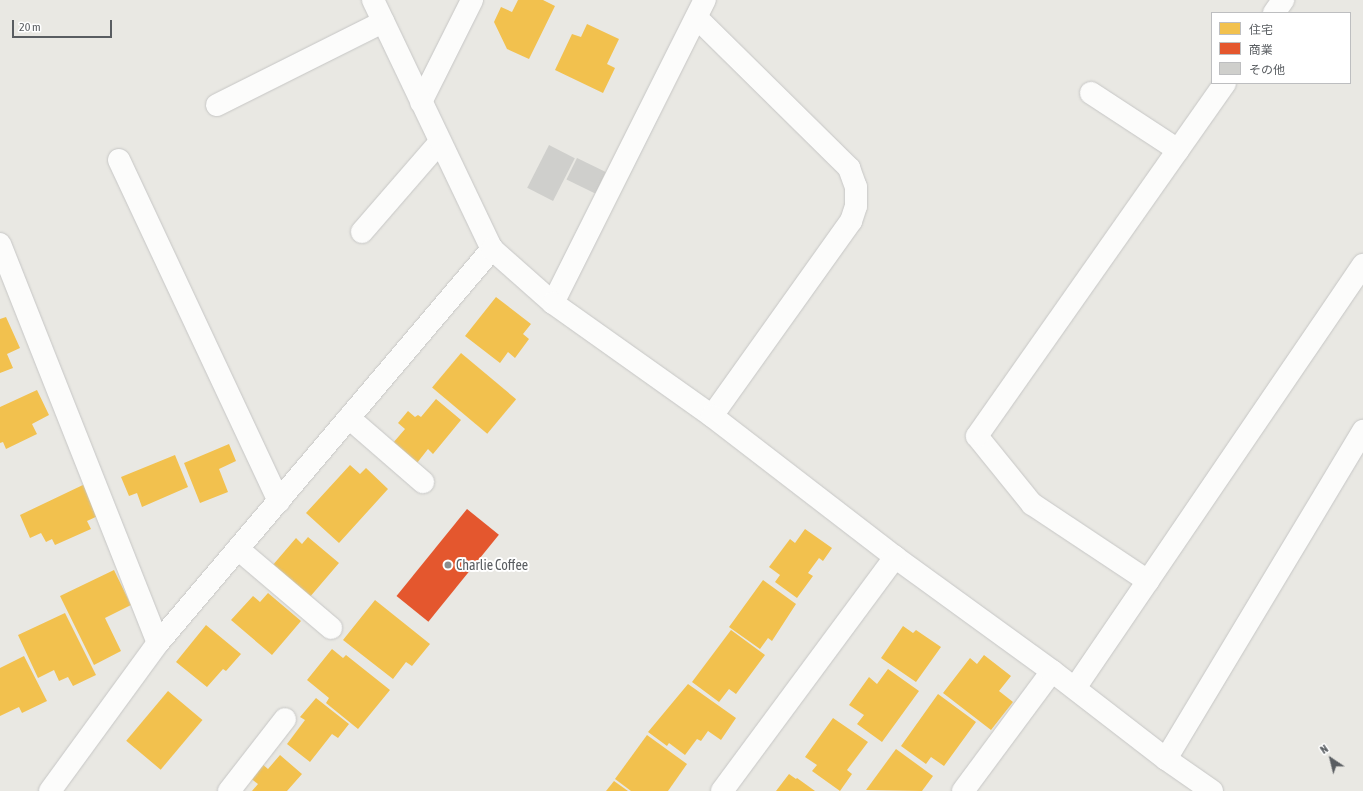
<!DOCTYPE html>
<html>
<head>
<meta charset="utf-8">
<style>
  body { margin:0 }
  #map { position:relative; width:1363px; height:791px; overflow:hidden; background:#e9e8e3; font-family:"Asap Condensed","Noto Sans JP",sans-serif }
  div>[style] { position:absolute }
  .homes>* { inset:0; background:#f2c14e; transform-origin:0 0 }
  .shops>* { inset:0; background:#e4572e; transform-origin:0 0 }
  .building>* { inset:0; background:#cfcfcc; transform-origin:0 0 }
  .roads { filter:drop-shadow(0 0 1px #c6c6c5) drop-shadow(0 0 1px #c6c6c5) }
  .minor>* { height:22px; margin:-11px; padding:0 11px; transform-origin:11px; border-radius:11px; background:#fcfcfb }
  .tertiary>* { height:22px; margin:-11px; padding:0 11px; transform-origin:11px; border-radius:11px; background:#fcfcfb }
  .dots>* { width:11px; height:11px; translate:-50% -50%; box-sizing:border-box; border:2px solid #fff; border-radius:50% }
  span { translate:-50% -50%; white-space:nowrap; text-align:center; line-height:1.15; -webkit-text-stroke:4px #fff; paint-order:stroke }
  .poi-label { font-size:14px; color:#595d61 }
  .left { translate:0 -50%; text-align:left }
  .legend { position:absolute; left:1211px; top:12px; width:140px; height:72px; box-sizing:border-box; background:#fff; border:1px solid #bdbec0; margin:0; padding:5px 7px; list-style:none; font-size:12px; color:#595d61 }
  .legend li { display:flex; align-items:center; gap:8px; height:20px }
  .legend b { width:20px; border:1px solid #bdbec0 }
  .north { position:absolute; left:1311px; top:739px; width:40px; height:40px; -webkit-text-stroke:3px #fff; paint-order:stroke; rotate:325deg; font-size:11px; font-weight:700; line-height:16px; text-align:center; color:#595d61 }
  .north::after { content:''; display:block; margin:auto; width:14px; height:18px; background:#595d61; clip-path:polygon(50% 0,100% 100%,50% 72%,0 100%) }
  .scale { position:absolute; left:12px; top:20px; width:100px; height:18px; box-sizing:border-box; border:2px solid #595d61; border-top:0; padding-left:5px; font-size:12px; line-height:14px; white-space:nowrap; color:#595d61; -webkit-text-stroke:3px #fff; paint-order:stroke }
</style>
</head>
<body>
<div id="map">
  <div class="homes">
    <i style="clip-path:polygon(518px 0,543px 0,555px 6px,529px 59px,507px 49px,494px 22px,501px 7px,512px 12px)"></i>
    <i style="clip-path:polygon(587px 24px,619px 39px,607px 64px,615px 68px,603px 93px,555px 70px,572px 34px,581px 37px)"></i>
    <i style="clip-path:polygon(496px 297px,531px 324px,523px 334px,529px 339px,515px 358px,508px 352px,500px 363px,465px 336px)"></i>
    <i style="clip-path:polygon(6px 317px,20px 348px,7px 354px,13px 368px,0 373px,0 319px)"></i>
    <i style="left:461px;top:353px;width:72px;height:45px;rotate:40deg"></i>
    <i style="clip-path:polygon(37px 390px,49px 415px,32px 424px,37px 434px,6px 449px,3px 442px,0 443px,0 407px)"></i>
    <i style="clip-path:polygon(436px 399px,461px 420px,433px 454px,428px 449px,417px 463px,393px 443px,405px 429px,398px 423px,408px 411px,415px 417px,418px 415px,421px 417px)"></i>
    <i style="clip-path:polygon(229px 444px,236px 461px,219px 469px,228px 492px,200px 503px,184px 463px)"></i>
    <i style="clip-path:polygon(175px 455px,188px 487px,142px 507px,137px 493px,129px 496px,121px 477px)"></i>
    <i style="clip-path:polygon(350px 465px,360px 474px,366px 468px,388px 489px,339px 543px,306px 513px)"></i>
    <i style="clip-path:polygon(85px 484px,100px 515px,87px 521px,91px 529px,55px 545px,52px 539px,46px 542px,41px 533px,30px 538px,20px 515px)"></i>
    <i style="clip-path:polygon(805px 529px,832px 548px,823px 561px,819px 558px,808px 573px,813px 576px,797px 598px,775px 582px,780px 575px,769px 567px,790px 539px,795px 543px)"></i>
    <i style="clip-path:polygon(308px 537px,339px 563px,309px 598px,272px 566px,296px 538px,302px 544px)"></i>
    <i style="clip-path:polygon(114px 570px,131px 605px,105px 618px,121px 651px,94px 665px,60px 596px)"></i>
    <i style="clip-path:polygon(763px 580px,796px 604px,772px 641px,768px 638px,760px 649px,729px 627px)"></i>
    <i style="clip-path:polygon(268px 593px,301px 621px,272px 655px,231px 620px,253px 596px,260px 602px)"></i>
    <i style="clip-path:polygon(375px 600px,430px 644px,412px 666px,406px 662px,393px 679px,343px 640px)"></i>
    <i style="clip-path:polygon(65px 613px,96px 675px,73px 686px,68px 677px,59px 681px,54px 670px,38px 678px,18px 635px)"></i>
    <i style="clip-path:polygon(206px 625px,241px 654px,226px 671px,223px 669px,207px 687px,176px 662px)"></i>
    <i style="clip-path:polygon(903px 626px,913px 633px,916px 630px,941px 647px,916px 682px,881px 658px)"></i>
    <i style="clip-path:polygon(731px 630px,765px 655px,736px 694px,729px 689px,719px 702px,692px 682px)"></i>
    <i style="clip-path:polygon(332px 649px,343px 658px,346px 655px,390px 690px,358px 729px,326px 703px,329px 698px,307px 680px)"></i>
    <i style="clip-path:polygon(984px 655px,1011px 676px,999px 691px,1013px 702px,991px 730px,943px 693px,970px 658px,977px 664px)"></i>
    <i style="clip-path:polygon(24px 656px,47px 701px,22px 713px,19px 707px,0 716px,0 668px)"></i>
    <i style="clip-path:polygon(888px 669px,919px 691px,882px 742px,857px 724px,864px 715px,849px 705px,869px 677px,877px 684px)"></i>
    <i style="clip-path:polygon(688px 684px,736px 718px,721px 740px,708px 731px,701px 741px,697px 739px,685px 755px,669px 743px,667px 746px,648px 732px)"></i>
    <i style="left:168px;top:691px;width:45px;height:65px;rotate:40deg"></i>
    <i style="clip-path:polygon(938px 694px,976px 722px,944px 766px,931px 757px,926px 764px,901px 746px)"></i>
    <i style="clip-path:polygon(316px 698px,349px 724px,338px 738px,332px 734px,310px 762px,287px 744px,305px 720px,300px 717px)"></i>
    <i style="clip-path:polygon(833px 718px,868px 742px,847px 770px,852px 774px,840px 791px,812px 771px,817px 765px,805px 757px)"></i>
    <i style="clip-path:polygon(647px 735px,687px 764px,668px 791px,631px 791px,615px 779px)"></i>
    <i style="clip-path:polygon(896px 749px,933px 776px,922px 791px,866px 790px)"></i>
    <i style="clip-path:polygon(280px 755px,302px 774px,287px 791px,252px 791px,258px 784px,249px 777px,261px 763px,268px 769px)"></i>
    <i style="clip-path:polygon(789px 774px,796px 779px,797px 778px,815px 791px,776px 791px)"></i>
    <i style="clip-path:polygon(614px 781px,628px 791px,606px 791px)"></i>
  </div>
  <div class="shops">
    <i style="left:467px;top:509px;width:41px;height:112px;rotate:39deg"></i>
  </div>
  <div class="building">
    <i style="left:549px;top:145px;width:29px;height:48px;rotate:27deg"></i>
    <i style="left:577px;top:158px;width:32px;height:24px;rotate:26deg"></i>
  </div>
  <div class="roads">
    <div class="minor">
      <i style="left:1274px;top:13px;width:16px;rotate:-55deg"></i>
      <i style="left:697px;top:18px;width:214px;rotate:44.6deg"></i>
      <i style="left:849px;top:168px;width:20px;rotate:70deg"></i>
      <i style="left:856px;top:187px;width:19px;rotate:90deg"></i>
      <i style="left:856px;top:206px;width:16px;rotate:108deg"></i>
      <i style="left:851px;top:221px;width:239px;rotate:125.5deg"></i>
      <i style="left:1091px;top:93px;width:104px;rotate:33.2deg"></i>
      <i style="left:421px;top:102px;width:114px;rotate:-63.4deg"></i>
      <i style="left:217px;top:105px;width:186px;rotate:-26.6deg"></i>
      <i style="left:119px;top:160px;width:377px;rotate:64.9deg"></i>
      <i style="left:362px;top:232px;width:119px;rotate:-49.1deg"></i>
      <i style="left:0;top:244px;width:429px;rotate:68.4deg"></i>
      <i style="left:553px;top:303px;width:339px;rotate:-63.4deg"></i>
      <i style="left:349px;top:418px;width:98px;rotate:40.9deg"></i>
      <i style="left:238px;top:549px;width:122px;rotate:40.3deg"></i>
      <i style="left:1148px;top:581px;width:139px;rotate:-146.4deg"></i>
      <i style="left:1032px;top:504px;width:87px;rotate:-129deg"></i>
      <i style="left:977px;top:436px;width:431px;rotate:-54.9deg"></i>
      <i style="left:1075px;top:688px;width:512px;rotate:-55.75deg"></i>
      <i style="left:1166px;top:759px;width:383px;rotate:-59deg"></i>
      <i style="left:50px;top:791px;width:183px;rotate:-53.9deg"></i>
      <i style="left:158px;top:643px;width:517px;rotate:-49.71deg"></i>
      <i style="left:229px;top:791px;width:91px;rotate:-52.1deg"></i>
      <i style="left:963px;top:791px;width:149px;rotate:-53.4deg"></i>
    </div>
    <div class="tertiary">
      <i style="left:373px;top:0;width:276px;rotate:64.5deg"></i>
      <i style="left:492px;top:249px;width:81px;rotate:41.5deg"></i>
      <i style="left:553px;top:303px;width:195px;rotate:35.4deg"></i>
      <i style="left:712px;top:416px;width:231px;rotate:37.6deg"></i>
      <i style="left:895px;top:557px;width:194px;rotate:36deg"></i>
      <i style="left:1052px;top:671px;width:144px;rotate:37.7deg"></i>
      <i style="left:1166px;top:759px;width:56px;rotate:34.8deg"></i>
      <i style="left:722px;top:791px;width:291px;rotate:-53.5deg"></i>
    </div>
  </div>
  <div class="dots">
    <i style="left:448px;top:565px;background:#8b8e8e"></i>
  </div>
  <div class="poi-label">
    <span class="left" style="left:456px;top:565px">Charlie Coffee</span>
  </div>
  <ul class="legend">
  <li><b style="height:11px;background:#f2c14e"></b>住宅</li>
  <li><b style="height:11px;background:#e4572e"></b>商業</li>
  <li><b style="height:11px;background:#cfcfcc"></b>その他</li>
  </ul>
  <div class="north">N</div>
  <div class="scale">20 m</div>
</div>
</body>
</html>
